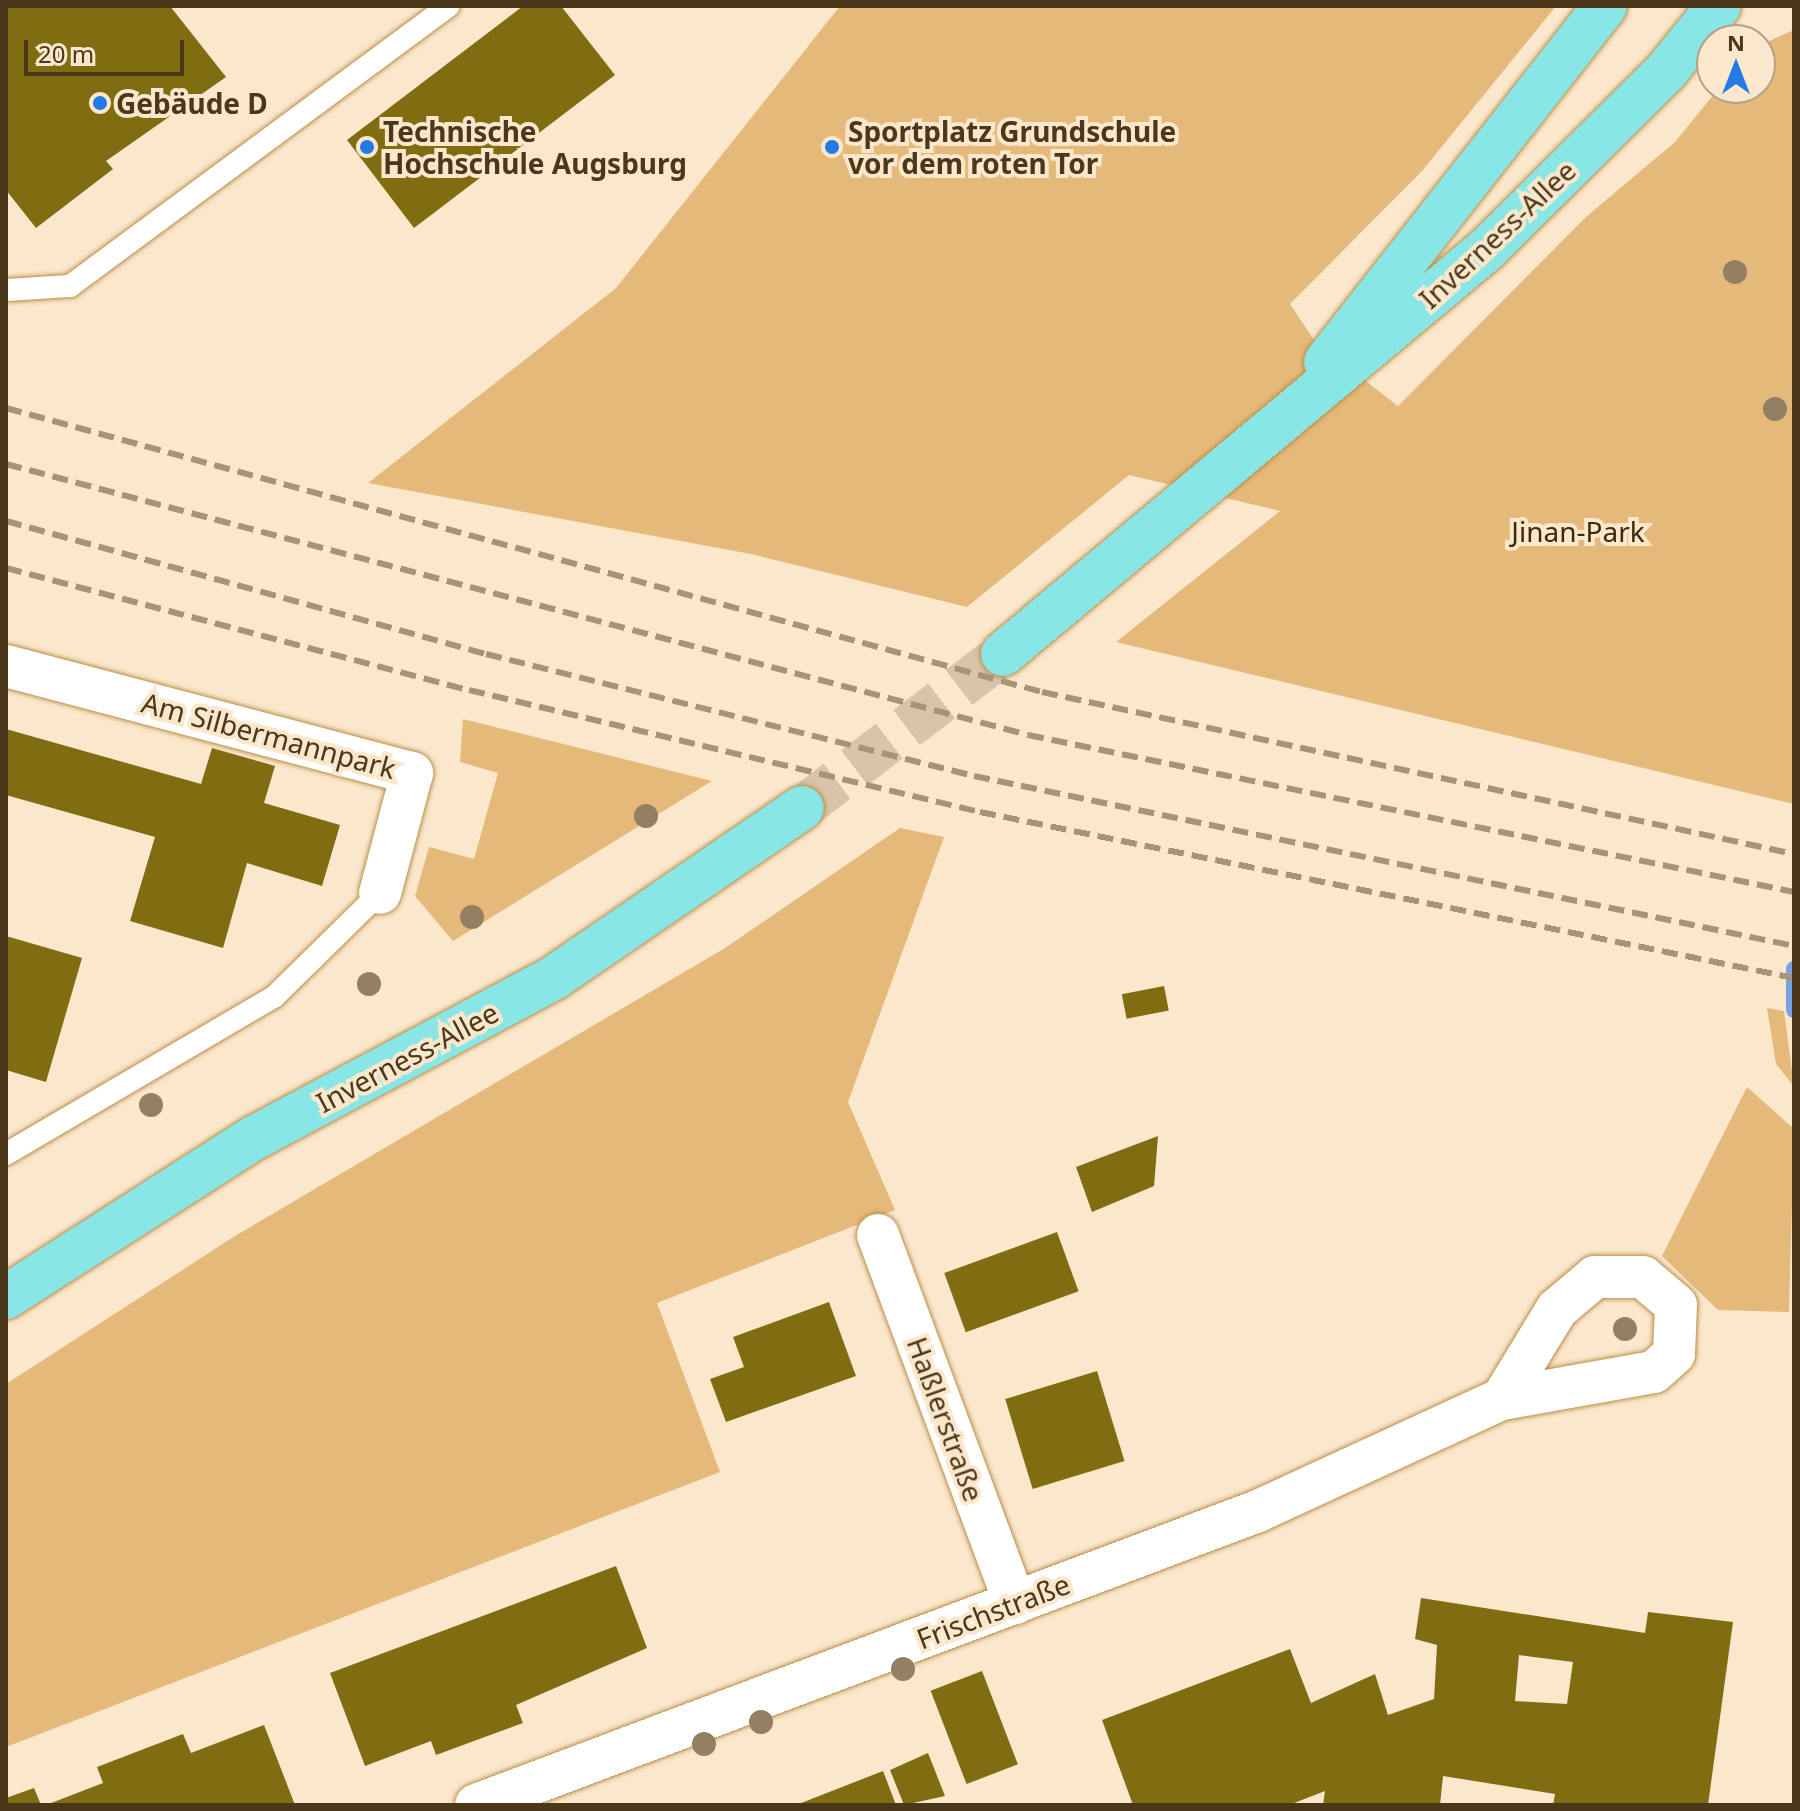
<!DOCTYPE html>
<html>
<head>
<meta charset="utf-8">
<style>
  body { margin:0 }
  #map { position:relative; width:1800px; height:1811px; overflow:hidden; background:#fae7cc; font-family:"Noto Sans",sans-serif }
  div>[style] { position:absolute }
  .green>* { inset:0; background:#e5b979 }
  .stream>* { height:16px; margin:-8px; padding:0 8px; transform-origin:8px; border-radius:8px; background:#76a4e2 }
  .building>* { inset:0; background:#806d12; transform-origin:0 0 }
  .primary-tunnel>* { height:44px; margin-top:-22px; transform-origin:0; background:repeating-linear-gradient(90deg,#d7c4a9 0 44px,transparent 0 66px) }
  .roads { filter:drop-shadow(0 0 2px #bb8e48) drop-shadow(0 0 2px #bb8e48) }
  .service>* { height:22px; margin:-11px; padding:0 11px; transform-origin:11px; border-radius:11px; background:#fff }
  .minor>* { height:42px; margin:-21px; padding:0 21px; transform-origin:21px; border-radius:21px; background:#fff }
  .primary>* { height:44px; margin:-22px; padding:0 22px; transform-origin:22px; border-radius:22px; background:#89e6e6 }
  .rail>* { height:6px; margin-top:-3px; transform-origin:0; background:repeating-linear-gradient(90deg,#a79478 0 16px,transparent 0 24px) }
  .trees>* { width:24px; height:24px; margin:-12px; border-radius:50%; background:#937f61 }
  .dots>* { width:22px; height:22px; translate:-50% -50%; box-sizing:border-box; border:4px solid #fae7cc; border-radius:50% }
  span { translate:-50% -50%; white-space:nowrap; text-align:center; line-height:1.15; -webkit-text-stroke:8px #fae7cc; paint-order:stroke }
  .poi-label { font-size:28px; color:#4b381b; font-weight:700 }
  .left { translate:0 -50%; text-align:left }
  .street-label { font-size:28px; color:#4b381b }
  .park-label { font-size:28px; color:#3e2a0a }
  .frame { position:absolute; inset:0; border:8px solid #4b381b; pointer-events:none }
  .north { position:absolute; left:1696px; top:24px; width:80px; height:80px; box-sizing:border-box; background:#fae7cc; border:2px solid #b4a185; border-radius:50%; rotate:0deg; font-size:22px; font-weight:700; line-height:32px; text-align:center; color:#4b381b }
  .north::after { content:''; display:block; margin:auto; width:28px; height:36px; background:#227be5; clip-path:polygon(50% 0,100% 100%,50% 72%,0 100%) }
  .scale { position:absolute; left:24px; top:40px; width:160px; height:36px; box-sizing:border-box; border:4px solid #4b381b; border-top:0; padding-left:10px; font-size:24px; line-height:28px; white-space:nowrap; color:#4b381b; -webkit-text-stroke:6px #fae7cc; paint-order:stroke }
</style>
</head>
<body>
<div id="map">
  <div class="green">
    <i style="clip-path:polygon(840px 6px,1556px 6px,1422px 171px,1290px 304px,1316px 343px,1398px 406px,1586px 217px,1675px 142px,1719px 88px,1760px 88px,1760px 45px,1794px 30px,1794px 804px,1116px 642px,1280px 511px,1129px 475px,967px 607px,751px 554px,368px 483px,616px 288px)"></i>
    <i style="clip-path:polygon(463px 719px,712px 781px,453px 941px,415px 896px,429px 847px,474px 859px,498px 773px,460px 762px)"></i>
    <i style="clip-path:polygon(900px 828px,944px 837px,848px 1102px,895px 1210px,657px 1303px,720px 1472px,6px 1747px,6px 1384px,235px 1236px,725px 948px)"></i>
    <i style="clip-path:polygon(1767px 1008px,1784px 1011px,1794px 1086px,1776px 1064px)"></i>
    <i style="clip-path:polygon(1747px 1087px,1794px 1129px,1789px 1312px,1718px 1310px,1662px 1256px)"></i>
  </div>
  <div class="stream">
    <i style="left:1794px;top:969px;width:41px;rotate:90deg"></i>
  </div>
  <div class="building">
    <i style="clip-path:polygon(6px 6px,170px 6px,226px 77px,106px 161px,113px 169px,36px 228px,6px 190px)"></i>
    <i style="clip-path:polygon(523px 6px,561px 6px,615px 75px,414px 228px,347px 140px)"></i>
    <i style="clip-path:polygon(6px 729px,201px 784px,212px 748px,275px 766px,264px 803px,340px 825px,322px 886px,247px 863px,223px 948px,130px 921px,155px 837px,6px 795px)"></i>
    <i style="clip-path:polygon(6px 936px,82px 958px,46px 1082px,6px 1070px)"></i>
    <i style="left:1164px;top:986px;width:25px;height:43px;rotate:79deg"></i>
    <i style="clip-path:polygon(1158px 1136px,1154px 1186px,1092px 1212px,1076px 1167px)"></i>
    <i style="left:1057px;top:1232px;width:63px;height:120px;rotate:70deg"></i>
    <i style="clip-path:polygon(829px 1302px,856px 1376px,726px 1422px,710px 1379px,744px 1367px,733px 1337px)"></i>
    <i style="left:1097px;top:1371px;width:94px;height:96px;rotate:73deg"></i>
    <i style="clip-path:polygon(616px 1566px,647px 1648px,516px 1705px,523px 1723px,436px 1755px,431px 1741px,365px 1766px,330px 1673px)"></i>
    <i style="clip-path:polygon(evenodd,1421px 1598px,1645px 1633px,1648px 1612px,1733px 1622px,1708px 1805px,1553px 1805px,1555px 1794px,1443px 1776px,1440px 1805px,1323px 1805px,1325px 1791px,1289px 1805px,1133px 1805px,1102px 1720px,1290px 1649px,1311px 1703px,1375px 1674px,1388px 1715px,1434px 1699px,1437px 1645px,1415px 1639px,1421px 1598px,1519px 1655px,1573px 1662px,1567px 1704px,1515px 1701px,1519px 1655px)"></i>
    <i style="left:982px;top:1671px;width:100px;height:55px;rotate:69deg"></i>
    <i style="clip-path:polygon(264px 1725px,295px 1805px,46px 1805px,103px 1783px,97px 1767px,183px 1734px,191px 1753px)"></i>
    <i style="clip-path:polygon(928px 1753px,945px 1796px,904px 1805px,890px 1770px)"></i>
    <i style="clip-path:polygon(883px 1771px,896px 1805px,796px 1805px)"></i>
    <i style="clip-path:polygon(34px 1788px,41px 1805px,6px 1805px,6px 1798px)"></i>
  </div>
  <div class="primary-tunnel">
    <i style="left:802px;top:808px;width:253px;rotate:-37.5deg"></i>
  </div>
  <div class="roads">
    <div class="service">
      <i style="left:6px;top:290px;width:64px;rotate:-3.6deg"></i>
      <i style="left:70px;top:286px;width:471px;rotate:-36.5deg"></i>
      <i style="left:6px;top:1154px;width:311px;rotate:-30.4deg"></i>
      <i style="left:274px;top:997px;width:148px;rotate:-44.5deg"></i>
    </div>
    <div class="minor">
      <i style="left:6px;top:666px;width:420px;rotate:14.8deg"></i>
      <i style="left:412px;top:773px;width:124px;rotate:104.9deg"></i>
      <i style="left:878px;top:1235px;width:393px;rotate:69.6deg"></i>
      <i style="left:476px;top:1805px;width:835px;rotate:-20.6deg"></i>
      <i style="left:1258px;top:1511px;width:268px;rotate:-24.7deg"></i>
      <i style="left:1502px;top:1399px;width:154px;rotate:-10.1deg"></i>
      <i style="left:1654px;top:1372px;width:27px;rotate:-42deg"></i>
      <i style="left:1674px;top:1354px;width:49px;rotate:-87.7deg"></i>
      <i style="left:1676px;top:1305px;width:43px;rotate:-139.7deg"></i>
      <i style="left:1643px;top:1277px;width:48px;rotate:180deg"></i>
      <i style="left:1595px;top:1277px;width:50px;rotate:139.9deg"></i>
      <i style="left:1557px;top:1309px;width:105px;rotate:121.4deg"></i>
    </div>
    <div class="primary">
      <i style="left:1326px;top:362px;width:452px;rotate:-51.9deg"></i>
      <i style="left:1003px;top:654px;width:630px;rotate:-39.91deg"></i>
      <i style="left:1486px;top:250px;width:255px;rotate:-44.8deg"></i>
      <i style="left:1667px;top:70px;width:82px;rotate:-50.9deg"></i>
      <i style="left:6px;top:1297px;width:295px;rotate:-32.7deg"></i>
      <i style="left:254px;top:1138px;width:341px;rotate:-28.1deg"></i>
      <i style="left:555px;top:977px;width:299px;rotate:-34.4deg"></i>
    </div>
  </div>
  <div class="rail">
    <i style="left:6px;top:408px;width:1074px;rotate:15.33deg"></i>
    <i style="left:1042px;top:692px;width:769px;rotate:12.16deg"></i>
    <i style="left:6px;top:464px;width:1057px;rotate:14.85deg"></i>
    <i style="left:1028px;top:735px;width:782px;rotate:11.58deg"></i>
    <i style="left:6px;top:521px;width:498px;rotate:15.5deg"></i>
    <i style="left:486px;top:654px;width:503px;rotate:14.04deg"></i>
    <i style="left:974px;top:776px;width:837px;rotate:11.71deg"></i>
    <i style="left:6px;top:568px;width:479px;rotate:14.8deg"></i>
    <i style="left:469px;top:690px;width:525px;rotate:13.43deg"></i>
    <i style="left:980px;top:812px;width:831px;rotate:11.53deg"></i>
  </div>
  <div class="trees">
    <i style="left:1735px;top:272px"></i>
    <i style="left:1775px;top:409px"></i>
    <i style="left:646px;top:816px"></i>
    <i style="left:472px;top:917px"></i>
    <i style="left:369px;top:984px"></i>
    <i style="left:151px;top:1105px"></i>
    <i style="left:1625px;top:1329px"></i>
    <i style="left:903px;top:1669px"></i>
    <i style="left:761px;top:1722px"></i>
    <i style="left:704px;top:1744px"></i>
  </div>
  <div class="dots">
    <i style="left:100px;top:103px;background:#227be5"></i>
    <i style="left:367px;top:147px;background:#227be5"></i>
    <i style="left:832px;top:147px;background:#227be5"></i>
  </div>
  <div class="poi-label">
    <span class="left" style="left:116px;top:103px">Gebäude D</span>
    <span class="left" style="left:383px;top:147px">Technische<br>Hochschule Augsburg</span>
    <span class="left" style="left:848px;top:147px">Sportplatz Grundschule<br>vor dem roten Tor</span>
  </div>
  <div class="street-label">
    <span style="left:1497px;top:234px;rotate:-43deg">Inverness-Allee</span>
    <span style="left:269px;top:735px;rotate:15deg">Am Silbermannpark</span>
    <span style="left:407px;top:1057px;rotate:-28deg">Inverness-Allee</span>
    <span style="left:946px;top:1419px;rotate:70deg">Haßlerstraße</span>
    <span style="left:993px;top:1611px;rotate:-21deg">Frischstraße</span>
  </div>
  <div class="park-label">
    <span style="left:1578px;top:531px">Jinan-Park</span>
  </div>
  <div class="frame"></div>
  <div class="north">N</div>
  <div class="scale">20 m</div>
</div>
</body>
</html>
